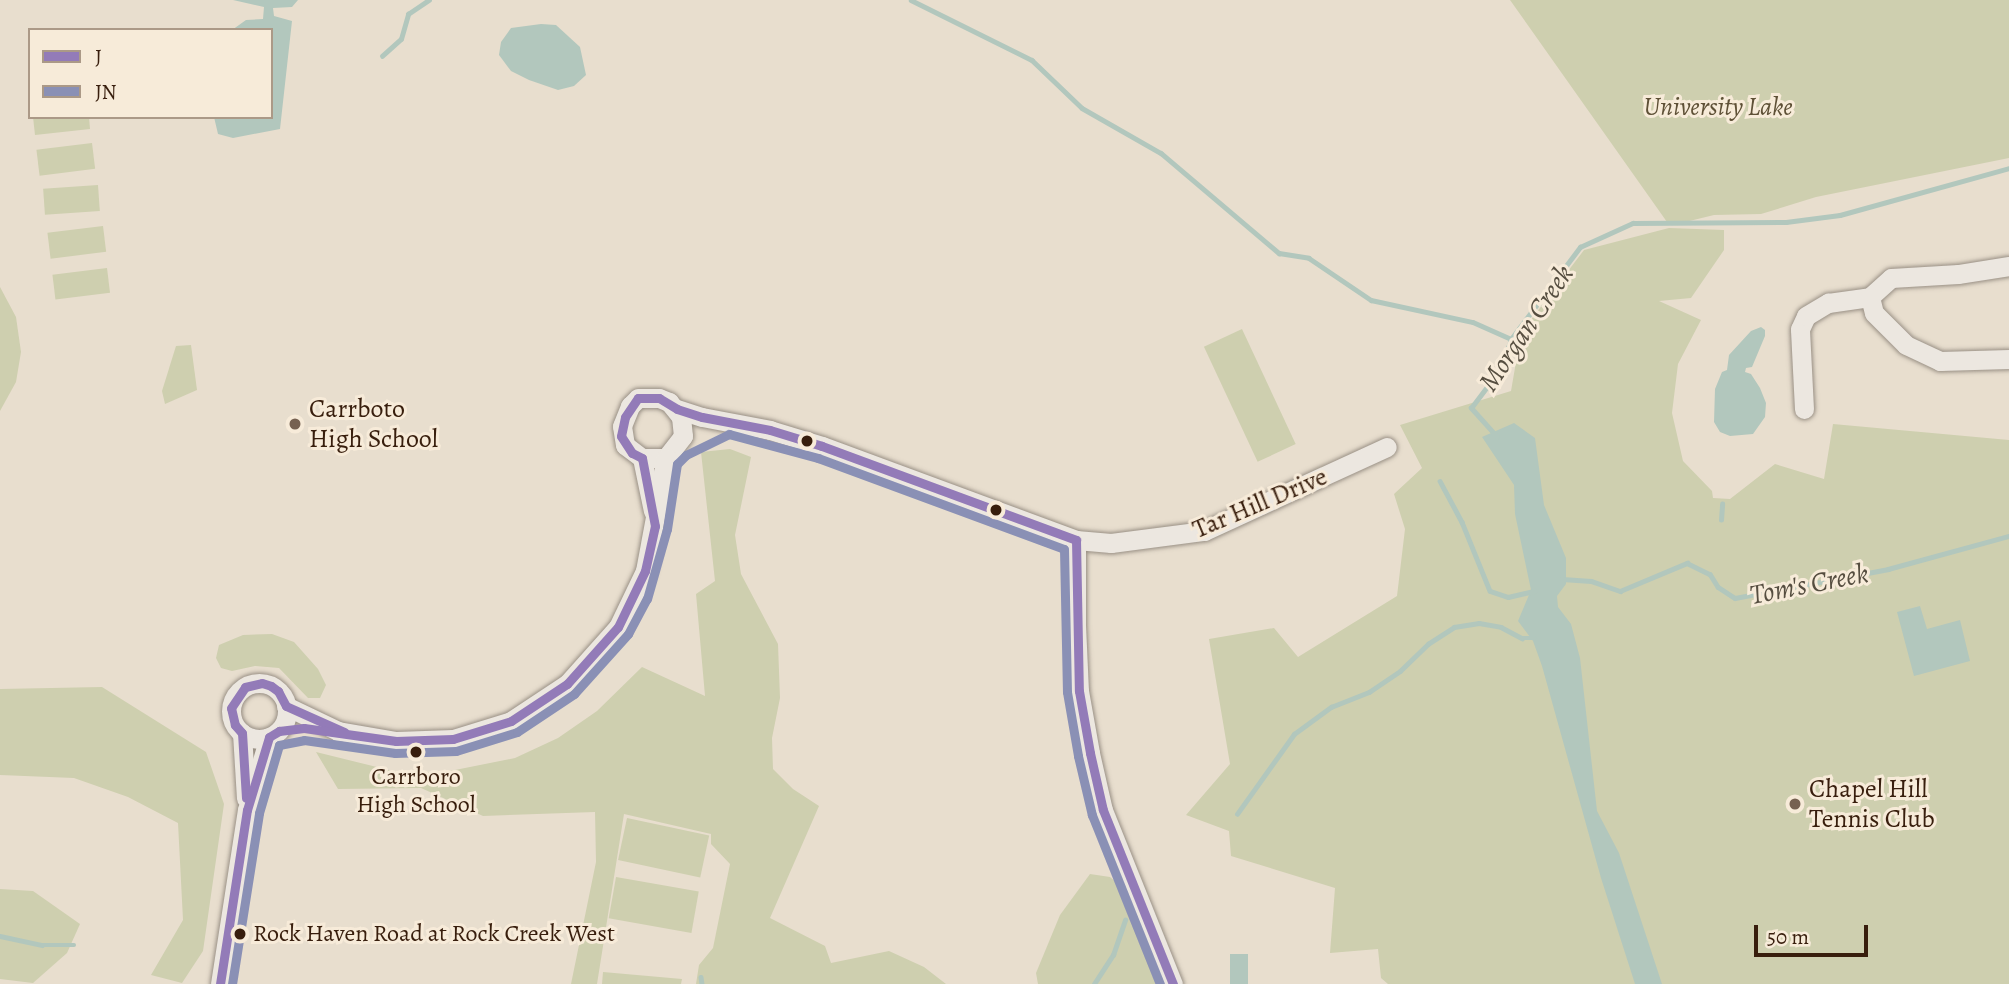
<!DOCTYPE html>
<html>
<head>
<meta charset="utf-8">
<style>
  body { margin:0 }
  #map { position:relative; width:2009px; height:984px; overflow:hidden; background:#e8dece; font-family:Alegreya,serif }
  div>[style] { position:absolute }
  .green>* { inset:0; background:#cecfaf; transform-origin:0 0 }
  .water>* { inset:0; background:#b2c7bd; transform-origin:0 0 }
  .stream>* { height:4.5px; margin:-2.25px; padding:0 2.25px; transform-origin:2.25px; border-radius:2.25px; background:#b2c7bd }
  .roads { filter:drop-shadow(0 0 2px #999085) drop-shadow(0 0 2px #999085) }
  .minor>* { height:19px; margin:-9.5px; padding:0 9.5px; transform-origin:9.5px; border-radius:9.5px; background:#ece7e0 }
  .minor>.ring { margin:-9.5px; padding:0; box-sizing:content-box; background:none; border:19px solid #ece7e0; border-radius:50% }
  .bus-1>* { height:9px; margin:-4.5px; padding:0 4.5px; transform-origin:4.5px; border-radius:4.5px; background:#937bb8 }
  .bus-2>* { height:9px; margin:-4.5px; padding:0 4.5px; transform-origin:4.5px; border-radius:4.5px; background:#8a90b5 }
  .dots>* { width:19px; height:19px; translate:-50% -50%; box-sizing:border-box; border:4px solid #f7ebd9; border-radius:50% }
  span { translate:-50% -50%; white-space:nowrap; text-align:center; line-height:1.15; -webkit-text-stroke:6px #f7ebd9; paint-order:stroke }
  .bus-label { font-size:24px; color:#381e0d }
  .left { translate:0 -50%; text-align:left }
  .park-label { font-size:26px; color:#5e5036; font-style:italic }
  .poi-label { font-size:26px; color:#381e0d }
  .street-label { font-size:26px; color:#381e0d }
  .water-label { font-size:28px; color:#564e40; font-style:italic }
  .legend { position:absolute; left:28px; top:28px; width:245px; height:91px; box-sizing:border-box; background:#f7ebd9; border:2px solid #ab9987; margin:0; padding:9px 12px; list-style:none; font-size:21px; color:#381e0d }
  .legend li { display:flex; align-items:center; gap:14px; height:35px }
  .legend b { width:35px; border:2px solid #ab9987 }
  .scale { position:absolute; left:1754px; top:925px; width:114px; height:32px; box-sizing:border-box; border:4px solid #381e0d; border-top:0; padding-left:9px; font-size:21px; line-height:24px; white-space:nowrap; color:#381e0d; -webkit-text-stroke:5px #f7ebd9; paint-order:stroke }
</style>
</head>
<body>
<div id="map">
  <div class="green">
    <i style="clip-path:polygon(1510px 0,2009px 0,2009px 158px,1816px 197px,1761px 214px,1714px 215px,1673px 225px,1667px 222px)"></i>
    <i style="clip-path:polygon(33px 117px,89px 117px,90px 129px,35px 135px)"></i>
    <i style="left:92px;top:143px;width:26px;height:56px;rotate:83deg"></i>
    <i style="left:98px;top:185px;width:26px;height:55px;rotate:86deg"></i>
    <i style="left:103px;top:226px;width:26px;height:56px;rotate:83deg"></i>
    <i style="clip-path:polygon(1669px 228px,1724px 230px,1724px 250px,1691px 298px,1659px 301px,1701px 320px,1678px 364px,1672px 413px,1683px 461px,1712px 491px,1713px 498px,1730px 499px,1775px 464px,1824px 479px,1833px 424px,2009px 440px,2009px 984px,1388px 984px,1381px 978px,1378px 949px,1330px 953px,1335px 888px,1231px 856px,1229px 831px,1186px 815px,1230px 764px,1209px 639px,1274px 628px,1298px 657px,1397px 596px,1405px 529px,1394px 494px,1422px 468px,1400px 425px,1511px 391px,1521px 333px,1584px 250px)"></i>
    <i style="left:107px;top:268px;width:25px;height:55px;rotate:83deg"></i>
    <i style="clip-path:polygon(0 287px,16px 317px,21px 352px,16px 382px,0 411px)"></i>
    <i style="left:1242px;top:329px;width:127px;height:42px;rotate:65deg"></i>
    <i style="clip-path:polygon(191px 345px,197px 390px,165px 404px,162px 391px,176px 346px)"></i>
    <i style="clip-path:polygon(730px 449px,751px 457px,735px 535px,741px 574px,778px 644px,780px 698px,772px 738px,773px 769px,793px 789px,819px 806px,770px 918px,825px 946px,831px 963px,889px 951px,924px 967px,946px 984px,696px 984px,699px 965px,713px 948px,730px 864px,711px 844px,711px 834px,624px 814px,597px 984px,571px 984px,596px 862px,595px 812px,483px 816px,421px 788px,338px 789px,316px 752px,397px 772px,445px 772px,515px 758px,558px 738px,597px 711px,642px 667px,705px 696px,696px 594px,715px 581px,701px 452px)"></i>
    <i style="clip-path:polygon(272px 634px,294px 642px,318px 669px,326px 685px,320px 698px,308px 698px,279px 668px,255px 666px,232px 671px,221px 668px,216px 658px,219px 645px,243px 635px)"></i>
    <i style="clip-path:polygon(102px 687px,206px 752px,224px 804px,203px 951px,182px 983px,151px 975px,183px 920px,178px 823px,128px 797px,74px 778px,0 775px,0 689px)"></i>
    <i style="left:627px;top:818px;width:84px;height:43px;rotate:12deg"></i>
    <i style="clip-path:polygon(1090px 874px,1110px 877px,1126px 890px,1160px 984px,1038px 984px,1036px 973px,1060px 915px)"></i>
    <i style="left:616px;top:877px;width:84px;height:42px;rotate:10deg"></i>
    <i style="clip-path:polygon(0 889px,33px 891px,80px 924px,67px 953px,33px 983px,0 979px)"></i>
    <i style="clip-path:polygon(603px 972px,682px 979px,681px 984px,602px 984px)"></i>
  </div>
  <div class="water">
    <i style="clip-path:polygon(233px 0,298px 0,292px 7px,273px 8px,274px 16px,292px 21px,280px 129px,233px 138px,218px 134px,214px 117px,271px 117px,271px 30px,232px 30px,246px 20px,263px 19px,264px 7px)"></i>
    <i style="clip-path:polygon(541px 24px,556px 25px,580px 47px,586px 75px,574px 86px,558px 90px,529px 80px,511px 71px,499px 55px,501px 42px,511px 28px)"></i>
    <i style="clip-path:polygon(1761px 327px,1765px 330px,1765px 336px,1752px 367px,1746px 368px,1745px 372px,1751px 374px,1760px 388px,1766px 403px,1765px 417px,1753px 434px,1730px 436px,1720px 432px,1714px 422px,1715px 389px,1722px 372px,1727px 370px,1729px 355px,1751px 331px)"></i>
    <i style="clip-path:polygon(1514px 423px,1535px 438px,1544px 505px,1566px 558px,1566px 584px,1557px 596px,1558px 607px,1571px 624px,1580px 658px,1597px 811px,1619px 853px,1662px 984px,1635px 984px,1601px 878px,1542px 666px,1533px 641px,1518px 621px,1531px 590px,1515px 514px,1514px 485px,1482px 437px)"></i>
    <i style="clip-path:polygon(1920px 606px,1927px 629px,1960px 620px,1970px 661px,1914px 676px,1897px 612px)"></i>
    <i style="left:1230px;top:954px;width:18px;height:30px"></i>
  </div>
  <div class="stream">
    <i style="left:911px;top:0;width:135px;rotate:26.4deg"></i>
    <i style="left:1032px;top:60px;width:69px;rotate:43.8deg"></i>
    <i style="left:1082px;top:108px;width:91px;rotate:29.7deg"></i>
    <i style="left:1161px;top:153px;width:155px;rotate:40.3deg"></i>
    <i style="left:1279px;top:253px;width:30px;rotate:9deg"></i>
    <i style="left:1309px;top:258px;width:75px;rotate:34.1deg"></i>
    <i style="left:1371px;top:300px;width:104px;rotate:12.2deg"></i>
    <i style="left:1473px;top:322px;width:42px;rotate:24.1deg"></i>
    <i style="left:382px;top:56px;width:25px;rotate:-42deg"></i>
    <i style="left:401px;top:39px;width:26px;rotate:-74deg"></i>
    <i style="left:408px;top:14px;width:25px;rotate:-34deg"></i>
    <i style="left:1497px;top:437px;width:39px;rotate:-132deg"></i>
    <i style="left:1471px;top:408px;width:46px;rotate:-52.9deg"></i>
    <i style="left:1499px;top:371px;width:34px;rotate:-69deg"></i>
    <i style="left:1511px;top:339px;width:115px;rotate:-53.1deg"></i>
    <i style="left:1580px;top:247px;width:58px;rotate:-24.4deg"></i>
    <i style="left:1633px;top:223px;width:153px;rotate:-0.4deg"></i>
    <i style="left:1786px;top:222px;width:54px;rotate:-7.4deg"></i>
    <i style="left:1840px;top:215px;width:175px;rotate:-15.5deg"></i>
    <i style="left:1440px;top:481px;width:47px;rotate:61.8deg"></i>
    <i style="left:1462px;top:522px;width:74px;rotate:67.9deg"></i>
    <i style="left:1490px;top:591px;width:19px;rotate:18deg"></i>
    <i style="left:1508px;top:597px;width:27px;rotate:-13deg"></i>
    <i style="left:1721px;top:520px;width:16px;rotate:-86deg"></i>
    <i style="left:1562px;top:579px;width:29px;rotate:4deg"></i>
    <i style="left:1591px;top:581px;width:31px;rotate:19deg"></i>
    <i style="left:1620px;top:591px;width:73px;rotate:-22.7deg"></i>
    <i style="left:1687px;top:563px;width:25px;rotate:26deg"></i>
    <i style="left:1710px;top:574px;width:15px;rotate:58deg"></i>
    <i style="left:1718px;top:587px;width:20px;rotate:33deg"></i>
    <i style="left:1735px;top:598px;width:156px;rotate:-10.7deg"></i>
    <i style="left:1888px;top:569px;width:125px;rotate:-15.3deg"></i>
    <i style="left:1237px;top:814px;width:98px;rotate:-54.5deg"></i>
    <i style="left:1294px;top:734px;width:46px;rotate:-36.1deg"></i>
    <i style="left:1331px;top:707px;width:41px;rotate:-21.5deg"></i>
    <i style="left:1369px;top:692px;width:37px;rotate:-34deg"></i>
    <i style="left:1400px;top:671px;width:39px;rotate:-44deg"></i>
    <i style="left:1428px;top:644px;width:31px;rotate:-33deg"></i>
    <i style="left:1454px;top:627px;width:25px;rotate:-9deg"></i>
    <i style="left:1479px;top:623px;width:22px;rotate:10deg"></i>
    <i style="left:1501px;top:627px;width:24px;rotate:28deg"></i>
    <i style="left:1522px;top:638px;width:13px"></i>
    <i style="left:0;top:936px;width:43px;rotate:12.1deg"></i>
    <i style="left:42px;top:945px;width:32px"></i>
    <i style="left:701px;top:977px;width:7px;rotate:82deg"></i>
    <i style="left:1094px;top:984px;width:35px;rotate:-57deg"></i>
    <i style="left:1113px;top:955px;width:37px;rotate:-71deg"></i>
  </div>
  <div class="roads">
    <div class="minor">
      <i style="left:2009px;top:266px;width:52px;rotate:171.1deg"></i>
      <i style="left:1958px;top:274px;width:67px;rotate:176.6deg"></i>
      <i style="left:1891px;top:278px;width:28px;rotate:138deg"></i>
      <i style="left:1870px;top:297px;width:16px;rotate:76deg"></i>
      <i style="left:1874px;top:313px;width:45px;rotate:45deg"></i>
      <i style="left:1906px;top:345px;width:38px;rotate:25deg"></i>
      <i style="left:1940px;top:361px;width:69px;rotate:-1.7deg"></i>
      <i style="left:638px;top:398px;width:21px"></i>
      <i style="left:659px;top:398px;width:11px;rotate:22deg"></i>
      <i style="left:669px;top:402px;width:19px;rotate:51deg"></i>
      <i style="left:681px;top:417px;width:19px;rotate:84deg"></i>
      <i style="left:683px;top:436px;width:28px;rotate:128deg"></i>
      <i style="left:666px;top:458px;width:24px;rotate:180deg"></i>
      <i style="left:642px;top:458px;width:21px;rotate:-143deg"></i>
      <i style="left:625px;top:445px;width:19px;rotate:-99deg"></i>
      <i style="left:622px;top:426px;width:22px;rotate:-68deg"></i>
      <i style="left:630px;top:406px;width:11px;rotate:-45deg"></i>
      <i style="left:677px;top:409px;width:26px;rotate:18deg"></i>
      <i style="left:702px;top:417px;width:69px;rotate:10.8deg"></i>
      <i style="left:770px;top:430px;width:54px;rotate:17.1deg"></i>
      <i style="left:822px;top:446px;width:271px;rotate:20.3deg"></i>
      <i style="left:1076px;top:540px;width:35px;rotate:5deg"></i>
      <i style="left:1111px;top:543px;width:94px;rotate:-7.4deg"></i>
      <i style="left:1204px;top:531px;width:201px;rotate:-24.7deg"></i>
      <i style="left:1804px;top:409px;width:80px;rotate:-92.9deg"></i>
      <i style="left:1800px;top:329px;width:14px;rotate:-65deg"></i>
      <i style="left:1806px;top:316px;width:26px;rotate:-31deg"></i>
      <i style="left:1828px;top:303px;width:42px;rotate:-8.1deg"></i>
      <i style="left:642px;top:458px;width:54px;rotate:78.3deg"></i>
      <i style="left:1076px;top:540px;width:85px;rotate:90deg"></i>
      <i style="left:1076px;top:625px;width:66px;rotate:87.4deg"></i>
      <i style="left:1079px;top:691px;width:63px;rotate:79.9deg"></i>
      <i style="left:1090px;top:753px;width:58px;rotate:77.2deg"></i>
      <i style="left:1103px;top:810px;width:188px;rotate:68.1deg"></i>
      <i class="ring" style="left:231px;top:683px;width:37px;height:37px"></i>
      <i style="left:286px;top:706px;width:58px;rotate:25.7deg"></i>
      <i style="left:338px;top:731px;width:59px;rotate:9.8deg"></i>
      <i style="left:396px;top:741px;width:57px;rotate:-2deg"></i>
      <i style="left:453px;top:739px;width:61px;rotate:-17.2deg"></i>
      <i style="left:511px;top:721px;width:67px;rotate:-33.5deg"></i>
      <i style="left:567px;top:684px;width:76px;rotate:-48.2deg"></i>
      <i style="left:618px;top:627px;width:62px;rotate:-64.3deg"></i>
      <i style="left:645px;top:571px;width:115px;rotate:-79.5deg"></i>
      <i style="left:242px;top:733px;width:65px;rotate:86.5deg"></i>
      <i style="left:220px;top:984px;width:176px;rotate:-81.2deg"></i>
      <i style="left:247px;top:810px;width:76px;rotate:-73.2deg"></i>
    </div>
  </div>
  <div class="bus-1">
    <i style="left:1076px;top:540px;width:151px;rotate:88.9deg"></i>
    <i style="left:1079px;top:691px;width:63px;rotate:79.9deg"></i>
    <i style="left:1090px;top:753px;width:58px;rotate:77.2deg"></i>
    <i style="left:1103px;top:810px;width:188px;rotate:68.1deg"></i>
    <i style="left:246px;top:798px;width:65px;rotate:-93.5deg"></i>
    <i style="left:242px;top:733px;width:11px;rotate:-131deg"></i>
    <i style="left:235px;top:725px;width:17px;rotate:-103deg"></i>
    <i style="left:231px;top:708px;width:25px;rotate:-56deg"></i>
    <i style="left:245px;top:687px;width:17px;rotate:-13deg"></i>
    <i style="left:262px;top:683px;width:9px;rotate:18deg"></i>
    <i style="left:271px;top:686px;width:9px;rotate:36deg"></i>
    <i style="left:278px;top:691px;width:17px;rotate:62deg"></i>
    <i style="left:286px;top:706px;width:64px;rotate:24.1deg"></i>
    <i style="left:220px;top:984px;width:176px;rotate:-81.2deg"></i>
    <i style="left:247px;top:810px;width:76px;rotate:-73.2deg"></i>
    <i style="left:269px;top:737px;width:12px;rotate:-31deg"></i>
    <i style="left:279px;top:731px;width:25px;rotate:-7deg"></i>
    <i style="left:304px;top:728px;width:93px;rotate:8deg"></i>
    <i style="left:396px;top:741px;width:57px;rotate:-2deg"></i>
    <i style="left:453px;top:739px;width:61px;rotate:-17.2deg"></i>
    <i style="left:511px;top:721px;width:67px;rotate:-33.5deg"></i>
    <i style="left:567px;top:684px;width:76px;rotate:-48.2deg"></i>
    <i style="left:618px;top:627px;width:62px;rotate:-64.3deg"></i>
    <i style="left:645px;top:571px;width:46px;rotate:-77.5deg"></i>
    <i style="left:655px;top:526px;width:69px;rotate:-100.8deg"></i>
    <i style="left:642px;top:458px;width:11px;rotate:-153deg"></i>
    <i style="left:632px;top:453px;width:20px;rotate:-123deg"></i>
    <i style="left:621px;top:436px;width:19px;rotate:-78deg"></i>
    <i style="left:625px;top:417px;width:23px;rotate:-56deg"></i>
    <i style="left:638px;top:398px;width:21px"></i>
    <i style="left:659px;top:398px;width:21px;rotate:31deg"></i>
    <i style="left:677px;top:409px;width:26px;rotate:18deg"></i>
    <i style="left:702px;top:417px;width:69px;rotate:10.8deg"></i>
    <i style="left:770px;top:430px;width:54px;rotate:17.1deg"></i>
    <i style="left:822px;top:446px;width:271px;rotate:20.3deg"></i>
  </div>
  <div class="bus-2">
    <i style="left:232px;top:984px;width:173px;rotate:-81deg"></i>
    <i style="left:259px;top:813px;width:71px;rotate:-73.6deg"></i>
    <i style="left:279px;top:745px;width:25px;rotate:-11deg"></i>
    <i style="left:304px;top:740px;width:92px;rotate:8.1deg"></i>
    <i style="left:395px;top:753px;width:61px;rotate:-1.9deg"></i>
    <i style="left:456px;top:751px;width:64px;rotate:-17.3deg"></i>
    <i style="left:517px;top:732px;width:69px;rotate:-33.7deg"></i>
    <i style="left:574px;top:694px;width:81px;rotate:-48deg"></i>
    <i style="left:628px;top:634px;width:40px;rotate:-62deg"></i>
    <i style="left:647px;top:599px;width:73px;rotate:-74.1deg"></i>
    <i style="left:667px;top:529px;width:66px;rotate:-81.3deg"></i>
    <i style="left:677px;top:464px;width:13px;rotate:-45deg"></i>
    <i style="left:686px;top:455px;width:48px;rotate:-26deg"></i>
    <i style="left:729px;top:434px;width:92px;rotate:15.1deg"></i>
    <i style="left:818px;top:458px;width:262px;rotate:20.3deg"></i>
    <i style="left:1064px;top:549px;width:143px;rotate:88.8deg"></i>
    <i style="left:1067px;top:692px;width:65px;rotate:80.2deg"></i>
    <i style="left:1078px;top:756px;width:61px;rotate:76.7deg"></i>
    <i style="left:1092px;top:815px;width:182px;rotate:68.1deg"></i>
  </div>
  <div class="dots">
    <i style="left:295px;top:424px;background:#766151"></i>
    <i style="left:807px;top:441px;background:#381e0d"></i>
    <i style="left:996px;top:510px;background:#381e0d"></i>
    <i style="left:416px;top:752px;background:#381e0d"></i>
    <i style="left:1795px;top:804px;background:#766151"></i>
    <i style="left:240px;top:934px;background:#381e0d"></i>
  </div>
  <div class="bus-label">
    <span style="left:416px;top:791px">Carrboro<br>High School</span>
    <span class="left" style="left:253px;top:934px">Rock Haven Road at Rock Creek West</span>
  </div>
  <div class="park-label">
    <span style="left:1718px;top:107px">University Lake</span>
  </div>
  <div class="poi-label">
    <span class="left" style="left:309px;top:424px">Carrboto<br>High School</span>
    <span class="left" style="left:1809px;top:804px">Chapel Hill<br>Tennis Club</span>
  </div>
  <div class="street-label">
    <span style="left:1260px;top:503px;rotate:-23deg">Tar Hill Drive</span>
  </div>
  <div class="water-label">
    <span style="left:1526px;top:328px;rotate:-56deg">Morgan Creek</span>
    <span style="left:1809px;top:584px;rotate:-11deg">Tom's Creek</span>
  </div>
  <ul class="legend">
  <li><b style="height:9px;background:#937bb8"></b>J</li>
  <li><b style="height:9px;background:#8a90b5"></b>JN</li>
  </ul>
  <div class="scale">50 m</div>
</div>
</body>
</html>
